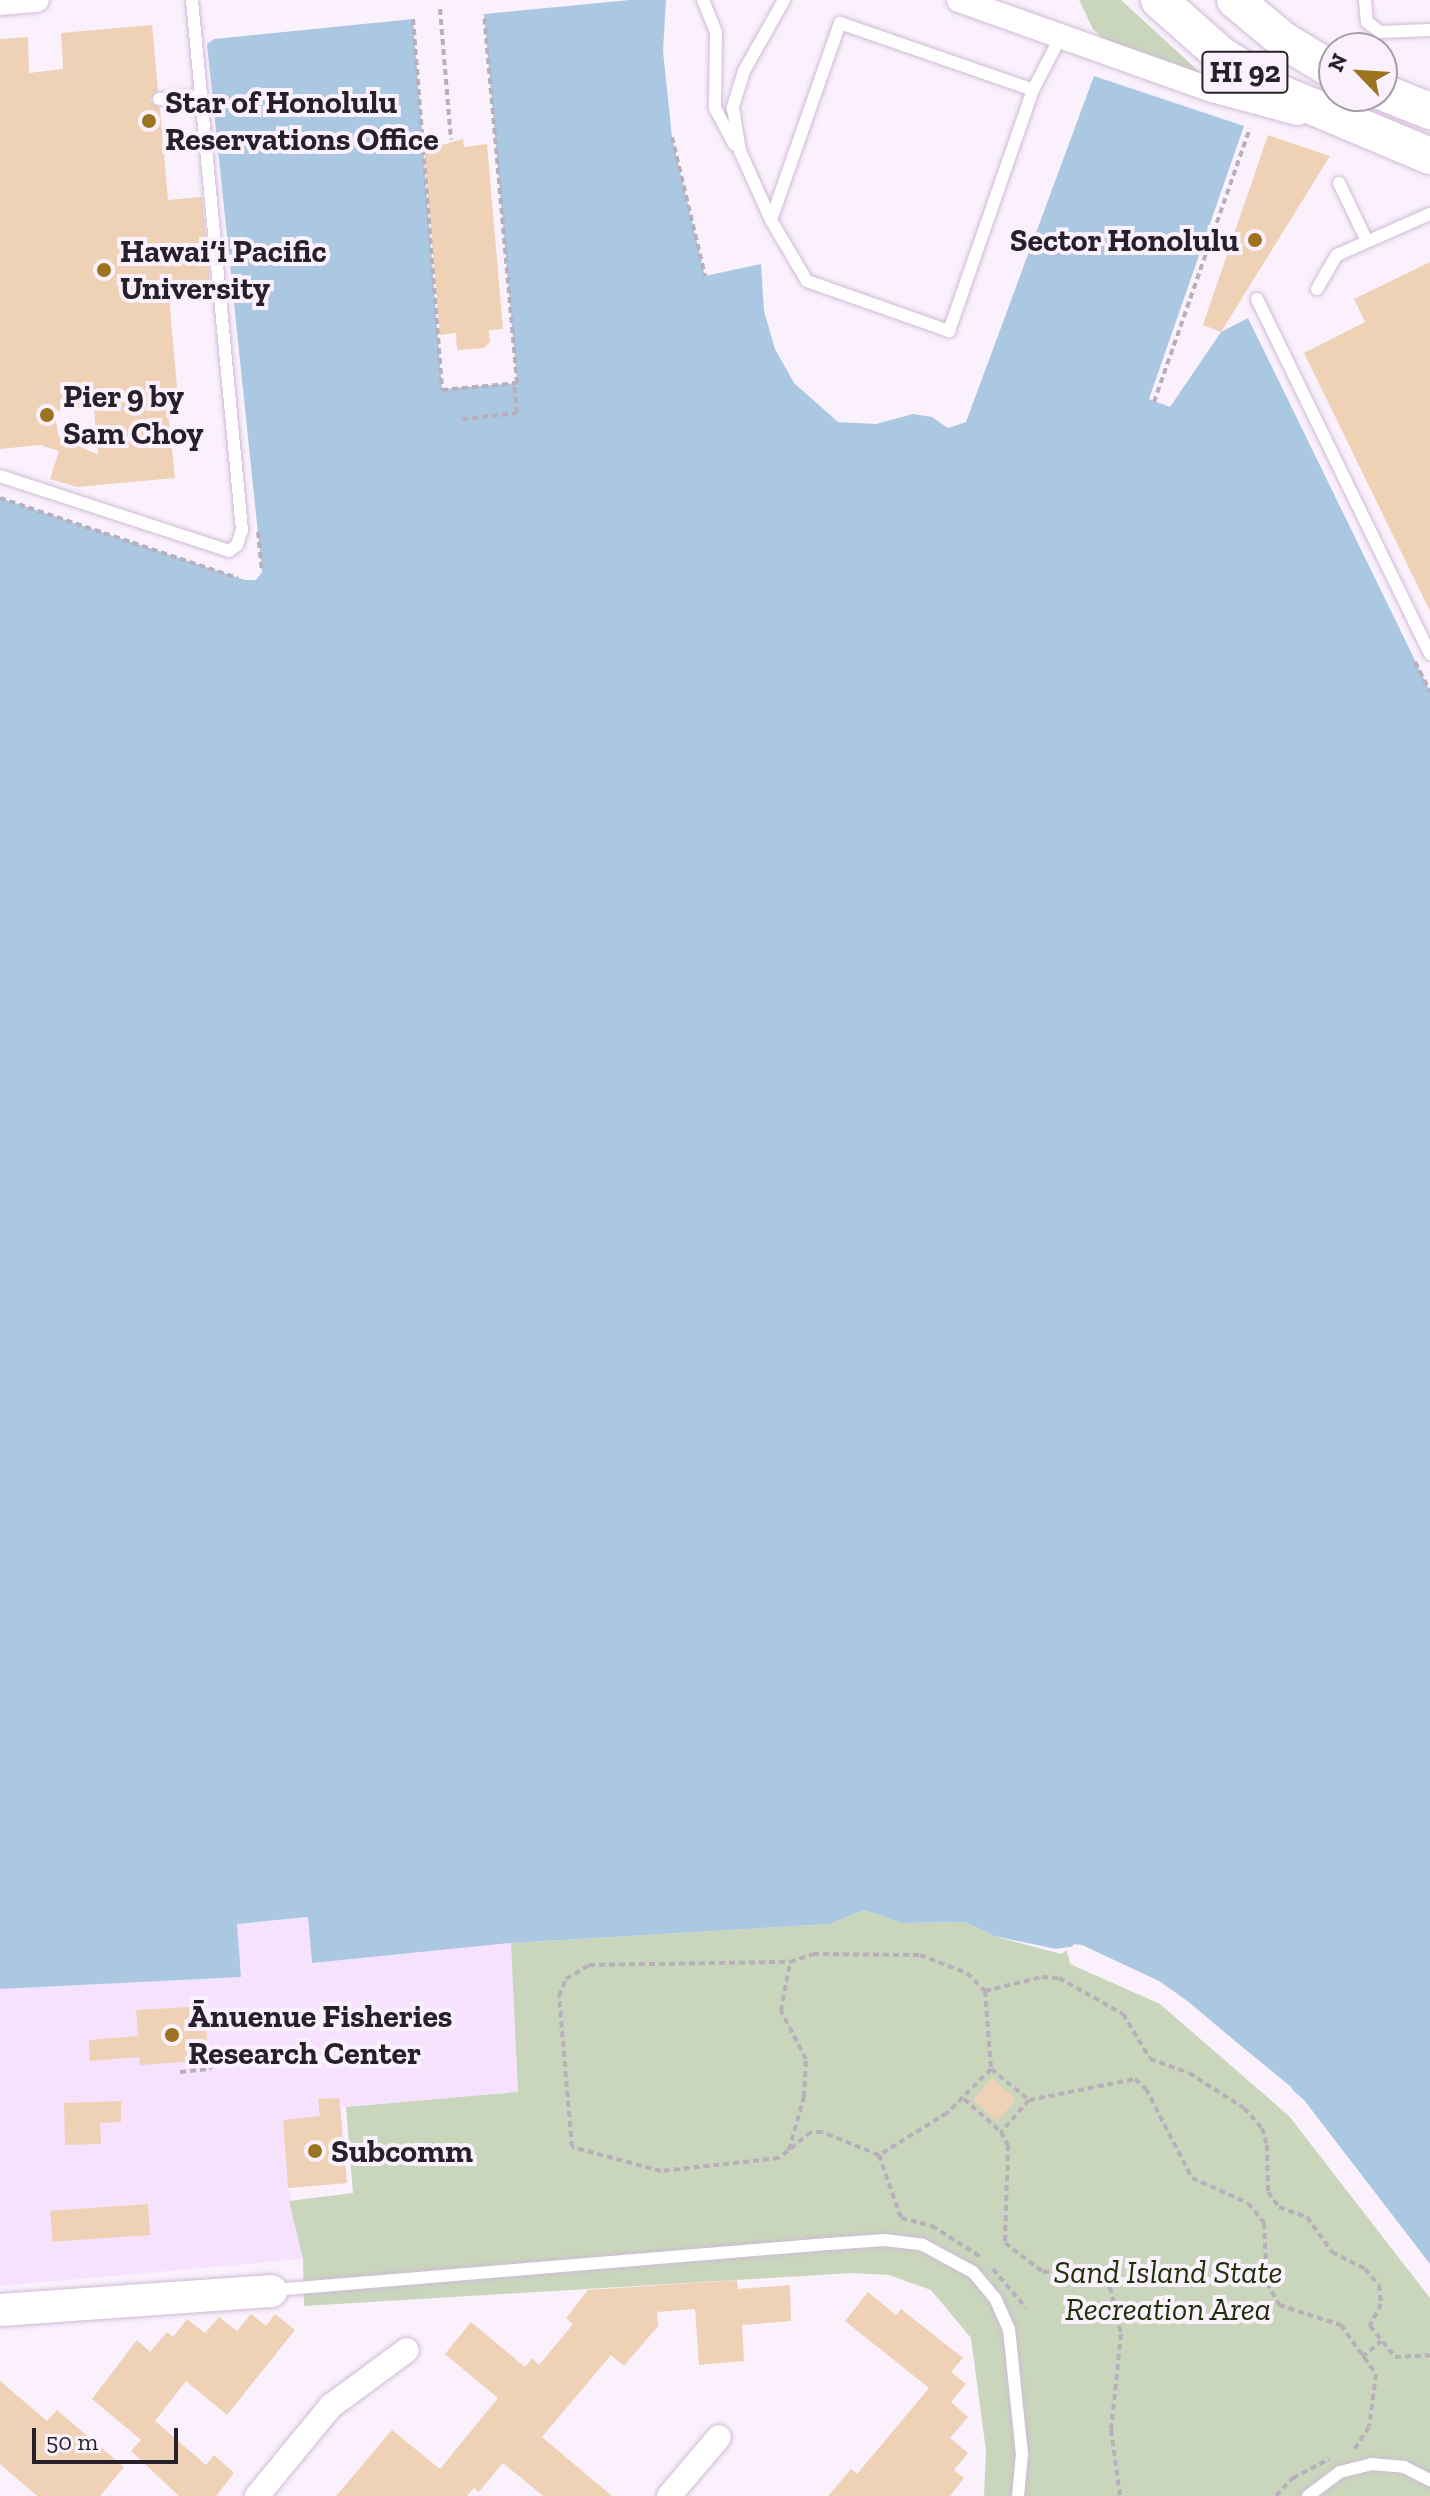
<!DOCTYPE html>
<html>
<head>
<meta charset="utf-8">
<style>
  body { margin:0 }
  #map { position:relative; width:1430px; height:2496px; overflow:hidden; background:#faf1fd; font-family:"Zilla Slab",serif }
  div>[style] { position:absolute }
  .built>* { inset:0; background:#f7e2fe }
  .green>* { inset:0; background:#c9d6bc }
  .water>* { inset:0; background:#abc8e3 }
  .pier>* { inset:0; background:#faf1fd }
  .building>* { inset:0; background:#efd2b6; transform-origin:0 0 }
  .path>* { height:4px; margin-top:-2px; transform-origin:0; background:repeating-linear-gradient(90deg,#b8afbb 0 6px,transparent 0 10px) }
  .roads { filter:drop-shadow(0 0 2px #d0bad6) drop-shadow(0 0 2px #d0bad6) }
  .lane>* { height:12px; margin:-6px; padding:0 6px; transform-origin:6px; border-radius:6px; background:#fff }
  .street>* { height:24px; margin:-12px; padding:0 12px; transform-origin:12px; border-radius:12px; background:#fff }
  .secondary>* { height:32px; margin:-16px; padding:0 16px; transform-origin:16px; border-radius:16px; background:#fff }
  .primary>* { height:36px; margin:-18px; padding:0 18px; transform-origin:18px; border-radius:18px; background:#fff }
  .dots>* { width:22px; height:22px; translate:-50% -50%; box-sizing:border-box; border:4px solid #faf1fd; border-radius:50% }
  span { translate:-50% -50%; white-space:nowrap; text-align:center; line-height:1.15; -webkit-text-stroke:8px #faf1fd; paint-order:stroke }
  .shield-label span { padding:2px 6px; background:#faf1fd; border:2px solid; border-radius:6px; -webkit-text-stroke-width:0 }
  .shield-label { font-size:30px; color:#271f29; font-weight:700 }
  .poi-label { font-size:32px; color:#271f29; font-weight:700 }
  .left { translate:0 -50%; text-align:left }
  .right { translate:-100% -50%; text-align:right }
  .park-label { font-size:32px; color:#203009; font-style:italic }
  .north { position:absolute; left:1318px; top:32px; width:80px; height:80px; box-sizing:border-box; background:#faf1fd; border:2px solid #a69da8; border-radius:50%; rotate:295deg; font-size:22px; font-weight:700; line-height:32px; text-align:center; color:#271f29 }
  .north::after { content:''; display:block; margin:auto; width:28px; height:36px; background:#9c7421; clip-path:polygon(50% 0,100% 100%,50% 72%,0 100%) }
  .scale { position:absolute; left:32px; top:2428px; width:146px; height:36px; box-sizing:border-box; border:4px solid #271f29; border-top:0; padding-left:10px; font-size:24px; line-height:28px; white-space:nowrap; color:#271f29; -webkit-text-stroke:6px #faf1fd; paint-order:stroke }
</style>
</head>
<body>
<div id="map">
  <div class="built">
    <i style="clip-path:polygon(309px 1917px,312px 1963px,511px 1943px,518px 2093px,341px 2107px,347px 2183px,288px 2188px,303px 2259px,0 2286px,0 1989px,240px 1977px,237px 1924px)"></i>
  </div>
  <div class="green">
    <i style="clip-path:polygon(1079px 0,1121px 0,1205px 77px,1110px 46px,1093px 29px)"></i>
    <i style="clip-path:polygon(864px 1910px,902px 1923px,965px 1922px,994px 1936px,1061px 1954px,1067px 1950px,1070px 1964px,1160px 2004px,1289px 2116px,1430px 2298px,1430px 2496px,984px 2496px,986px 2451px,971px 2338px,931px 2290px,889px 2275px,852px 2273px,304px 2306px,303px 2259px,289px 2201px,353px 2193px,346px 2107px,518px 2092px,511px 1943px,829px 1924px)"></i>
  </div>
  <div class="water">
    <i style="clip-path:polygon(630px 0,666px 0,663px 51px,672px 137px,705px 276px,761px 264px,764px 311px,775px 349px,794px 383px,838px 422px,876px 424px,913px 414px,932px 417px,948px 428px,966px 422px,1094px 76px,1244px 126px,1149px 399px,1170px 407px,1221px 332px,1248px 318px,1430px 691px,1430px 2264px,1304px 2100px,1190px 2003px,1159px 1981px,1082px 1945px,1056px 1949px,994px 1936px,965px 1922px,902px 1923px,864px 1910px,829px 1924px,511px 1943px,312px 1963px,308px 1917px,237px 1924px,241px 1977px,0 1989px,0 498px,245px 580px,256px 580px,262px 572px,207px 44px,214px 39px,413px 19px,442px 389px,517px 383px,484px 14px)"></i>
  </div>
  <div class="pier">
    <i style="clip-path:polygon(1082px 1945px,1175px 1992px,1290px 2086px,1430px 2268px,1287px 2089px,1157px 1985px,1081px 1949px,1066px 1954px,1074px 1944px)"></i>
  </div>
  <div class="building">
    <i style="clip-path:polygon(evenodd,152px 25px,158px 90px,150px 100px,160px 108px,168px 200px,202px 197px,211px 292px,169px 296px,179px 410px,168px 411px,175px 478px,77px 487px,50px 479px,59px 451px,40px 445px,0 449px,0 39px,28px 37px,29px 73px,63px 69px,61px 33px,152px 25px,94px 407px,98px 455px,58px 436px,55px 411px,94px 407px)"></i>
    <i style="clip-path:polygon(1268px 135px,1330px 156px,1221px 332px,1203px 325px)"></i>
    <i style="clip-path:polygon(463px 139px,464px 147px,487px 144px,503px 329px,489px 330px,490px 342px,484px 348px,457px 350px,456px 333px,440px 335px,424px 150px)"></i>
    <i style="clip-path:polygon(1430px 262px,1430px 611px,1304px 353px,1365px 322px,1354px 299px)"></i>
    <i style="clip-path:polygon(205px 2006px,208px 2060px,140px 2065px,139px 2057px,90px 2061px,89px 2040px,138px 2036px,136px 2010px)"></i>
    <i style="left:992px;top:2078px;width:32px;height:29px;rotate:41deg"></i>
    <i style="clip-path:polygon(339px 2098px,347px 2183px,288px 2188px,283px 2120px,320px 2116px,318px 2099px)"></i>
    <i style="clip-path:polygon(121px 2101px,121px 2122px,100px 2123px,101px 2144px,65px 2145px,64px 2103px)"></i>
    <i style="left:148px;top:2204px;width:31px;height:98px;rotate:86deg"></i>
    <i style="clip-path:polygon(737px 2280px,738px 2289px,790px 2285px,791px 2321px,742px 2325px,744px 2361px,699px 2365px,695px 2309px,657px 2312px,658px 2326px,624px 2366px,611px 2355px,542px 2437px,612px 2496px,543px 2496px,503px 2463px,479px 2492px,474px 2488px,467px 2496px,336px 2496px,392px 2430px,440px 2469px,498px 2398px,445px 2354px,471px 2322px,525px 2367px,532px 2358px,539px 2365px,573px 2324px,566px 2318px,588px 2290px)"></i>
    <i style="clip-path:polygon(868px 2292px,896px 2315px,901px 2309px,963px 2358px,951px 2372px,966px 2384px,951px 2402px,968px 2417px,950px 2438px,968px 2453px,954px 2470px,964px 2478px,950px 2496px,828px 2496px,851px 2469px,857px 2474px,929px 2388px,845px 2321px)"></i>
    <i style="clip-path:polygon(251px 2314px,266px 2326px,275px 2314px,295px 2330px,227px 2415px,186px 2381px,155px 2421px,206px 2465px,214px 2455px,234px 2473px,216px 2496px,179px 2496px,131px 2451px,141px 2440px,92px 2399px,137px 2340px,150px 2352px,167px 2332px,173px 2337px,187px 2319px,205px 2333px,219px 2317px,237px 2331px)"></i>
    <i style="clip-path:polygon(0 2381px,47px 2421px,57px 2410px,124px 2467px,100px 2496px,37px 2496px,0 2464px)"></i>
  </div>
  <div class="path">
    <i style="left:440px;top:9px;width:131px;rotate:85.2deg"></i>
    <i style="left:413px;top:19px;width:372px;rotate:85.5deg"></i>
    <i style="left:442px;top:390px;width:75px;rotate:-5.3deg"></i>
    <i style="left:517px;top:383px;width:370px;rotate:-95.1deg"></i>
    <i style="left:672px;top:137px;width:143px;rotate:76.6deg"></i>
    <i style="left:1154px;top:402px;width:290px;rotate:-70.7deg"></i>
    <i style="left:462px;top:419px;width:55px;rotate:-6.2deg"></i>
    <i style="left:517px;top:413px;width:30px;rotate:-96deg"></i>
    <i style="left:0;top:498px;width:251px;rotate:18.6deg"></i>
    <i style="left:258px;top:532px;width:40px;rotate:84.3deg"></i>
    <i style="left:1415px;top:662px;width:34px;rotate:63deg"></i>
    <i style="left:813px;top:1954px;width:107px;rotate:0.5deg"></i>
    <i style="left:920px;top:1955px;width:50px;rotate:21deg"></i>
    <i style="left:967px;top:1973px;width:25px;rotate:45deg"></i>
    <i style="left:985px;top:1991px;width:78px;rotate:85.6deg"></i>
    <i style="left:991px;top:2069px;width:62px;rotate:135deg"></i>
    <i style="left:947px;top:2113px;width:80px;rotate:148.3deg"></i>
    <i style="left:879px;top:2155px;width:61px;rotate:-158deg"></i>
    <i style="left:822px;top:2132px;width:11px;rotate:180deg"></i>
    <i style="left:811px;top:2132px;width:41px;rotate:140.9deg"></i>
    <i style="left:779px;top:2158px;width:119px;rotate:173.7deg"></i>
    <i style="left:661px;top:2171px;width:92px;rotate:-164.9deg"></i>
    <i style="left:572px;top:2147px;width:152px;rotate:-94.9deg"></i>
    <i style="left:559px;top:1996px;width:18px;rotate:-68deg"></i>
    <i style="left:566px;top:1979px;width:27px;rotate:-31deg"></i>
    <i style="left:589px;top:1965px;width:201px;rotate:-0.9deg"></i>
    <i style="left:790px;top:1962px;width:24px;rotate:-19deg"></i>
    <i style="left:985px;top:1991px;width:59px;rotate:-13.8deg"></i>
    <i style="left:1042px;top:1977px;width:17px;rotate:3deg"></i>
    <i style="left:1059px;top:1978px;width:73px;rotate:29.4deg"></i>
    <i style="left:1123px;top:2014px;width:52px;rotate:59deg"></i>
    <i style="left:1150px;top:2059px;width:41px;rotate:19.7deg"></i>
    <i style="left:1189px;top:2073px;width:65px;rotate:32.5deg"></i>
    <i style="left:1244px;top:2108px;width:27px;rotate:48deg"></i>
    <i style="left:1262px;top:2128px;width:18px;rotate:74deg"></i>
    <i style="left:1267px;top:2145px;width:47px;rotate:88.8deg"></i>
    <i style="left:1268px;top:2192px;width:19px;rotate:54deg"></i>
    <i style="left:1279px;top:2207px;width:30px;rotate:20deg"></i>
    <i style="left:1307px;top:2217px;width:43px;rotate:54.5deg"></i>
    <i style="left:1332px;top:2252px;width:37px;rotate:27deg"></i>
    <i style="left:1365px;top:2269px;width:21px;rotate:49deg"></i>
    <i style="left:1379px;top:2285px;width:19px;rotate:84deg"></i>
    <i style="left:1381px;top:2304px;width:25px;rotate:117deg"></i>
    <i style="left:1370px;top:2326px;width:40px;rotate:51deg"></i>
    <i style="left:1395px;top:2357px;width:35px;rotate:-3deg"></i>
    <i style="left:991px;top:2069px;width:49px;rotate:39.2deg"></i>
    <i style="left:1029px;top:2100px;width:108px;rotate:-11.2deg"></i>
    <i style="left:1135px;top:2079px;width:15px;rotate:42deg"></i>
    <i style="left:1146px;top:2089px;width:100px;rotate:62.7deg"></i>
    <i style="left:1192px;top:2178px;width:61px;rotate:24.1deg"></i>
    <i style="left:1248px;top:2203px;width:26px;rotate:51deg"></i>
    <i style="left:1264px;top:2223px;width:60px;rotate:87.1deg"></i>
    <i style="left:1267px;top:2283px;width:25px;rotate:61deg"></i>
    <i style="left:1279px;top:2305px;width:65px;rotate:17.9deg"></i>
    <i style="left:1341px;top:2325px;width:60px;rotate:54.5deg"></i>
    <i style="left:1376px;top:2374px;width:53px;rotate:97.5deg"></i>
    <i style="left:1369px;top:2427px;width:30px;rotate:123deg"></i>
    <i style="left:180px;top:2072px;width:31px;rotate:-6deg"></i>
    <i style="left:211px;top:2069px;width:5px;rotate:-101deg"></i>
    <i style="left:210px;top:2064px;width:21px;rotate:175deg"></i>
    <i style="left:189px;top:2066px;width:4px;rotate:-90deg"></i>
    <i style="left:964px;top:2099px;width:50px;rotate:41.7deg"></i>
    <i style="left:1029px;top:2100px;width:43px;rotate:131.2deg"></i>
    <i style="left:1001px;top:2132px;width:15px;rotate:62deg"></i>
    <i style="left:1008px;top:2145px;width:98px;rotate:91.8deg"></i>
    <i style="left:1005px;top:2243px;width:48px;rotate:37.3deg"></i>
    <i style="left:1043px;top:2272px;width:51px;rotate:-4.5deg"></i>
    <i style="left:1094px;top:2268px;width:25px;rotate:50deg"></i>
    <i style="left:1110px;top:2287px;width:48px;rotate:76.8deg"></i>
    <i style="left:1121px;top:2334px;width:97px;rotate:95.9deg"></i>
    <i style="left:1111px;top:2430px;width:67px;rotate:82.2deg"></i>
    <i style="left:789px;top:2150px;width:55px;rotate:-74.2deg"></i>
    <i style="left:804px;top:2097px;width:38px;rotate:-87deg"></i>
    <i style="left:806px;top:2059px;width:54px;rotate:-117.5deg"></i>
    <i style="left:781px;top:2011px;width:50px;rotate:-79.6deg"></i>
    <i style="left:879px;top:2155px;width:67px;rotate:70.8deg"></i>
    <i style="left:901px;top:2218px;width:32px;rotate:14deg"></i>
    <i style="left:932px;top:2226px;width:58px;rotate:32.3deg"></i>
    <i style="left:993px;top:2269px;width:51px;rotate:49.8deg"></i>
    <i style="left:1362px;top:2357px;width:25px;rotate:-40deg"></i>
    <i style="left:1276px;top:2496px;width:25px;rotate:-47deg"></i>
    <i style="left:1293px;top:2478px;width:41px;rotate:-27.8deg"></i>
  </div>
  <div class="roads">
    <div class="lane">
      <i style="left:703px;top:0;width:35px;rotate:68deg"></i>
      <i style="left:716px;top:33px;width:75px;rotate:90.8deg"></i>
      <i style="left:715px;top:108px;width:41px;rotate:62.2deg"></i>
      <i style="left:784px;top:0;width:81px;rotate:119.4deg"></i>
      <i style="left:744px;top:71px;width:39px;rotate:107deg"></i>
      <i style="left:733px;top:108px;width:44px;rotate:80.8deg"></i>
      <i style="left:740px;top:151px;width:76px;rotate:65.8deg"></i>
      <i style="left:771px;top:220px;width:71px;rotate:59.5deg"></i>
      <i style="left:807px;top:281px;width:151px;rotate:19.4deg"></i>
      <i style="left:949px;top:331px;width:255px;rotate:-70.8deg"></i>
      <i style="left:1033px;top:90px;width:61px;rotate:-62.6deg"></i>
      <i style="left:1365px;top:0;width:22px;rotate:85deg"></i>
      <i style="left:1367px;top:22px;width:16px;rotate:38deg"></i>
      <i style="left:1380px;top:32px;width:50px;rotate:-2.3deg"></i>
      <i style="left:159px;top:99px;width:42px;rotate:-2.7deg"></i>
      <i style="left:1339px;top:183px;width:62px;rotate:64.3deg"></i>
      <i style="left:771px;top:220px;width:209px;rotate:-70.7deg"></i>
      <i style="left:840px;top:23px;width:204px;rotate:19.1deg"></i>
      <i style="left:1317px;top:289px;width:39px;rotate:-60deg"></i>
      <i style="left:1337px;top:255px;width:102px;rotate:-23.8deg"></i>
      <i style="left:1257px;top:299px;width:395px;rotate:64deg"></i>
      <i style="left:0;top:476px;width:241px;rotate:18.1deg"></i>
      <i style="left:229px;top:551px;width:10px;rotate:-37deg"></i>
      <i style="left:237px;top:545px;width:16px;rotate:-72deg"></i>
      <i style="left:242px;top:530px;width:532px;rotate:-95.39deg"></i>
      <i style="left:274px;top:2290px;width:556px;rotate:-4.75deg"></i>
      <i style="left:828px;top:2244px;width:57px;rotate:-4deg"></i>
      <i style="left:885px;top:2240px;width:38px;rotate:7deg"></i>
      <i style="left:923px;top:2245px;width:57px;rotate:28.4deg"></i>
      <i style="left:973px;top:2272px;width:34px;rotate:50deg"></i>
      <i style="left:995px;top:2298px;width:34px;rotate:66deg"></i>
      <i style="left:1009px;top:2329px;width:126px;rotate:84.1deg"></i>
      <i style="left:1022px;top:2454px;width:42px;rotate:95.4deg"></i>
      <i style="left:1308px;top:2496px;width:40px;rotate:-37deg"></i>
      <i style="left:1340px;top:2472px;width:32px;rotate:-14deg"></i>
      <i style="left:1371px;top:2464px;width:33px;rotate:5deg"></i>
      <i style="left:1404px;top:2467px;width:29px;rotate:27deg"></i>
    </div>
    <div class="street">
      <i style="left:959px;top:0;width:269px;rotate:19.6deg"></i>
      <i style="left:1212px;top:90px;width:89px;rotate:15deg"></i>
      <i style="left:0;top:3px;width:37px;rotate:-5deg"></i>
      <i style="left:257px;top:2496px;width:117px;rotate:-50.6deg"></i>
      <i style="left:331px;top:2406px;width:94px;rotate:-36.4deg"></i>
      <i style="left:669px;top:2496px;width:77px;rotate:-49.7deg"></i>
    </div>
    <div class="secondary">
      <i style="left:0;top:2310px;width:272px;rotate:-4deg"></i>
    </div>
    <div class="primary">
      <i style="left:1159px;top:0;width:81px;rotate:41.5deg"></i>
      <i style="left:1220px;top:54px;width:72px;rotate:33deg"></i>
      <i style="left:1280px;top:93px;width:163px;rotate:22.8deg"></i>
      <i style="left:1235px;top:0;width:62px;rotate:39.8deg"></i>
      <i style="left:1283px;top:40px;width:60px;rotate:31.3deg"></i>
      <i style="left:1382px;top:92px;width:52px;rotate:21.6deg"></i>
    </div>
  </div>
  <div class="dots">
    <i style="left:149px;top:121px;background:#9c7421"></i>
    <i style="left:1255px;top:240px;background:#9c7421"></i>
    <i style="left:104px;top:270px;background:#9c7421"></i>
    <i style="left:47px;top:415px;background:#9c7421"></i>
    <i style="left:172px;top:2035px;background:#9c7421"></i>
    <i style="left:315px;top:2151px;background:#9c7421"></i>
  </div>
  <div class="shield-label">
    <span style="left:1245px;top:72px">HI 92</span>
  </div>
  <div class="poi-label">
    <span class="left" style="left:165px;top:121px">Star of Honolulu<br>Reservations Office</span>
    <span class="right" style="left:1239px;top:240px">Sector Honolulu</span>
    <span class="left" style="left:120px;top:270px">Hawai‘i Pacific<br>University</span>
    <span class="left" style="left:63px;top:415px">Pier 9 by<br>Sam Choy</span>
    <span class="left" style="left:188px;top:2035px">Ānuenue Fisheries<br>Research Center</span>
    <span class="left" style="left:331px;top:2151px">Subcomm</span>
  </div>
  <div class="park-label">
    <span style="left:1168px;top:2291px">Sand Island State<br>Recreation Area</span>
  </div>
  <div class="north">N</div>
  <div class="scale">50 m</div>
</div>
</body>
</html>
